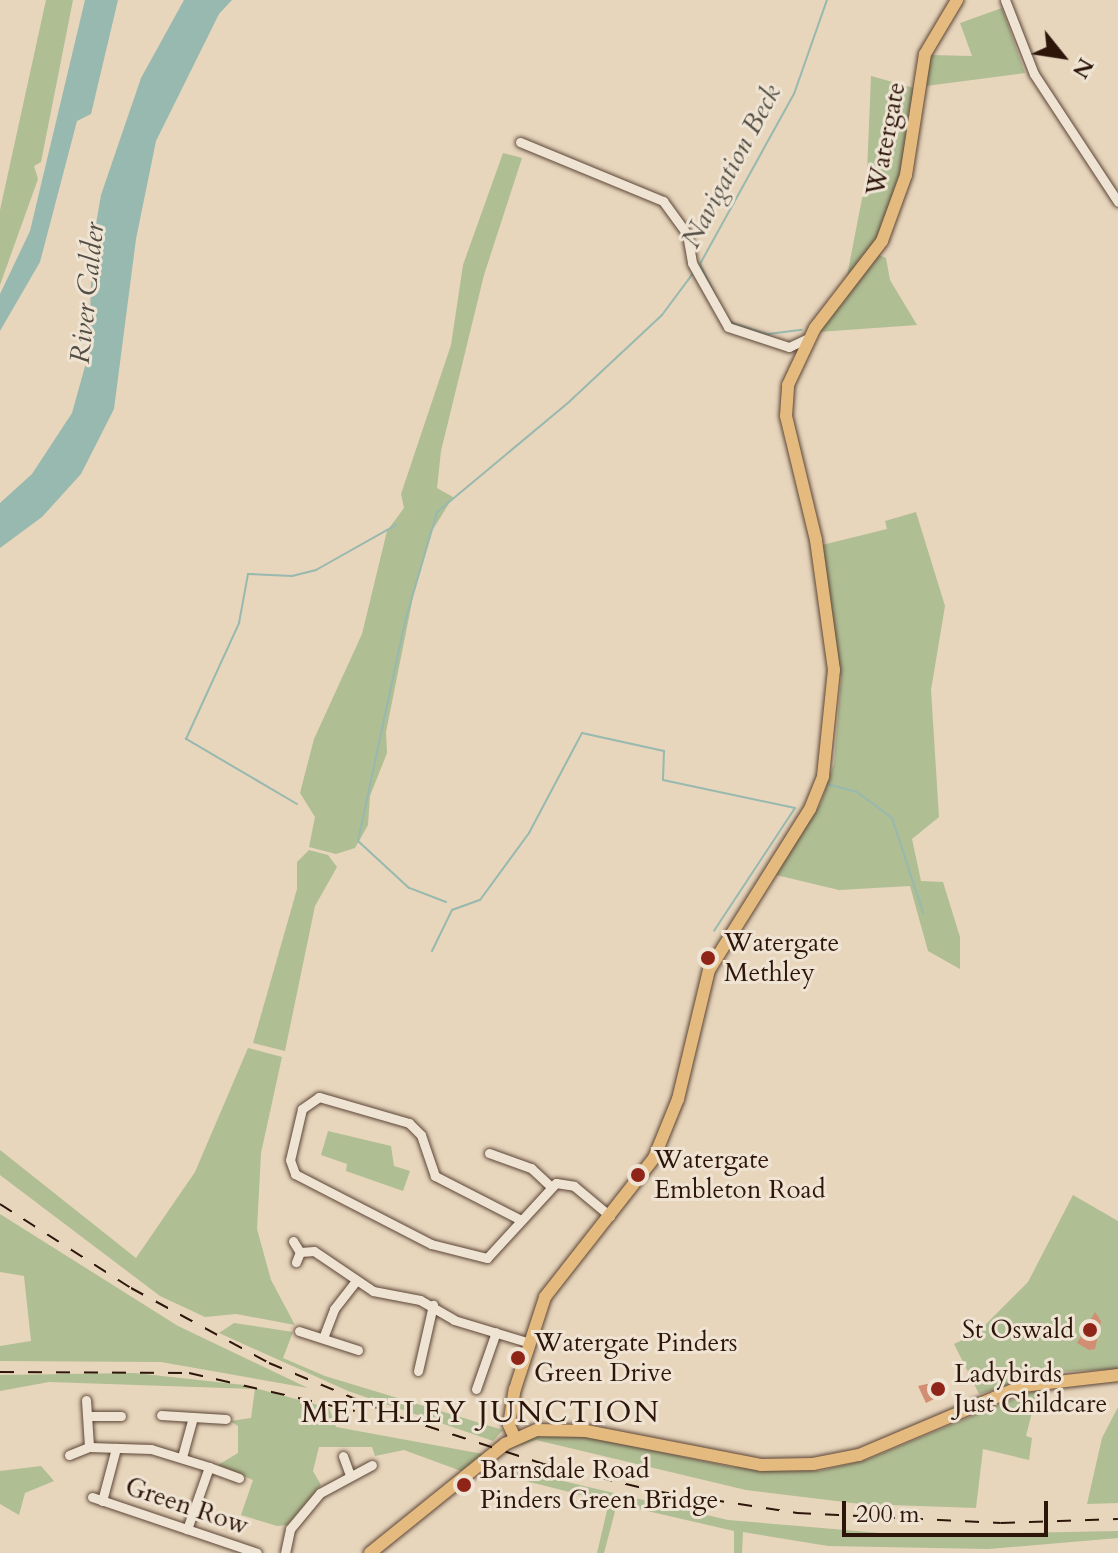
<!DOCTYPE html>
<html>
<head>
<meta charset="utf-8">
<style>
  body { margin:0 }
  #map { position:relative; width:1118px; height:1553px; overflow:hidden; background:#e7d5bc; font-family:Cardo,serif }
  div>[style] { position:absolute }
  .green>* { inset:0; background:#b0be94 }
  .water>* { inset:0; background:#97b9af }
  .stream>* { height:2px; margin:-1px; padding:0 1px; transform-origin:1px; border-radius:1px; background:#97b9af }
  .building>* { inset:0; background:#d18e72 }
  .roads { filter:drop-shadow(0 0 2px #5c4536) drop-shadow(0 0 2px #5c4536) }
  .minor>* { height:9px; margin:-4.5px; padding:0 4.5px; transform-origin:4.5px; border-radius:4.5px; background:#efe4d3 }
  .major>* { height:12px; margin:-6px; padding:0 6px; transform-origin:6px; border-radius:6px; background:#e4ba7e }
  .rail>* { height:2px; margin-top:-1px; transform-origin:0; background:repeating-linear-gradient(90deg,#2e150a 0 14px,transparent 0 28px) }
  .dots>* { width:22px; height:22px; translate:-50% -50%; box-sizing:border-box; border:4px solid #efe4d3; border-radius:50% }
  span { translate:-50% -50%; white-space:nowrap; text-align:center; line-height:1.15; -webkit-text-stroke:6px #efe4d3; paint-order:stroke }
  .street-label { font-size:26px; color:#2e150a }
  .poi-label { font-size:26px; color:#2e150a }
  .left { translate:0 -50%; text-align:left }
  .right { translate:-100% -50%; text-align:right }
  .water-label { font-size:28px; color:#534e44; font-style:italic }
  .quarter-label { font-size:30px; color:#2e150a; letter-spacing:2px }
  .north { position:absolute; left:1022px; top:16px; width:80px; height:80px; -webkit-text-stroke:6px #efe4d3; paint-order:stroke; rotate:120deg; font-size:22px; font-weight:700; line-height:32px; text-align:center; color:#2e150a }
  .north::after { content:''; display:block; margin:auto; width:28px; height:36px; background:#2e150a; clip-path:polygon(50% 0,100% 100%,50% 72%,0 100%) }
  .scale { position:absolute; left:842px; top:1501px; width:206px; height:36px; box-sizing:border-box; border:4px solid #2e150a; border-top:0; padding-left:10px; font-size:24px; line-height:28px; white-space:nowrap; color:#2e150a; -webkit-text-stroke:6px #efe4d3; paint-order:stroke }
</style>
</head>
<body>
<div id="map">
  <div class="green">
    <i style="clip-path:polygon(46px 0,73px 0,41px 162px,34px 166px,38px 179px,0 285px,0 210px)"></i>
    <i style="clip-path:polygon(1002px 8px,1025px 73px,926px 86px,931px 55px,972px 56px,960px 23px)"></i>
    <i style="clip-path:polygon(871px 76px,914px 88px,905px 163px,879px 238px,846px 281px,867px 173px)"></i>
    <i style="clip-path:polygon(503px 153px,522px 158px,484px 275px,441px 451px,437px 488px,453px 497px,432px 531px,413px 597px,386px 732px,387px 753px,370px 796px,368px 825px,355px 848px,336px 854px,309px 847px,315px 817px,300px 793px,314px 739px,362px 634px,387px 531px,404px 508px,401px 494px,451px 345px,463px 265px)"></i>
    <i style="clip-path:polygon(879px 255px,886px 258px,890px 280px,917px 325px,818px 332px)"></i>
    <i style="clip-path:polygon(916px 512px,945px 606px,931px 690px,939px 817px,912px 839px,921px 881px,943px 882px,960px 937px,960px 969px,928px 951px,910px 886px,839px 890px,776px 875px,821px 803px,834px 763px,841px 679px,822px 545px,887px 529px,885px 521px)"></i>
    <i style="clip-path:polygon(309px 850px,328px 855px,337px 867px,315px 906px,285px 1051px,253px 1043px,297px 889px,297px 862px)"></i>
    <i style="clip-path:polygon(248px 1048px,282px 1057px,261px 1153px,257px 1229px,271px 1280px,295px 1325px,236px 1314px,205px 1317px,160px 1296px,0 1175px,0 1150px,136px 1258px,195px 1172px)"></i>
    <i style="clip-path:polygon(328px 1131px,391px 1146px,394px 1166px,410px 1171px,403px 1191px,346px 1171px,347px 1164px,321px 1155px)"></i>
    <i style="clip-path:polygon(1073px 1195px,1118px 1221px,1118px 1369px,1057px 1372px,979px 1394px,954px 1344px,977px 1333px,1028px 1282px)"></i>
    <i style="clip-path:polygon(0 1214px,178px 1326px,308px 1388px,161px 1362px,0 1361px,0 1346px,31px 1341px,24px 1276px,0 1272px)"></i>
    <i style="clip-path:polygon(234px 1323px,293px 1332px,283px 1358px,325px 1376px,503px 1430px,493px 1441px,348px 1391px,219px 1333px)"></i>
    <i style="clip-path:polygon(135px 1373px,244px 1385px,329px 1408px,336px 1427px,483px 1454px,461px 1471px,404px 1450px,375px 1456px,372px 1447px,319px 1447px,313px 1471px,321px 1485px,287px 1525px,277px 1526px,241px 1515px,253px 1480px,218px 1465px,238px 1453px,238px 1426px,230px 1421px,251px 1418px,255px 1389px,49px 1382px,0 1391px,0 1375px)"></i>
    <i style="clip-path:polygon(1038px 1389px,1026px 1436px,1032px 1438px,1029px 1460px,983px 1449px,976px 1508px,861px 1504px,746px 1490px,536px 1440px,507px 1450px,534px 1437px,583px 1436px,732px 1467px,819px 1471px,866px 1460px)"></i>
    <i style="clip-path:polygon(1118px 1407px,1118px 1503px,1087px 1504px,1102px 1438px)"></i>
    <i style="clip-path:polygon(41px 1466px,54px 1481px,25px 1493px,19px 1515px,0 1504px,0 1471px)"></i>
    <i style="clip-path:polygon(500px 1466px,728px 1520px,904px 1535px,1118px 1531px,1118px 1538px,988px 1549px,828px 1546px,743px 1532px,742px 1553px,734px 1553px,734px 1531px,617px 1504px,604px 1553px,597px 1553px,609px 1502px,490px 1472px)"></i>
  </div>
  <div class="water">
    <i style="clip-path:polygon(85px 0,118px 0,91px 114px,77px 121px,40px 262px,0 331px,0 294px,30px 231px)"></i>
    <i style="clip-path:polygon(184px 0,232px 0,219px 14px,156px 141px,136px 239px,114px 409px,81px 474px,42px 517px,0 548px,0 503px,32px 474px,72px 413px,89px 352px,92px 247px,101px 195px,141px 78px)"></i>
  </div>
  <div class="stream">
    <i style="left:719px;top:303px;width:43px;rotate:-116deg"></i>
    <i style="left:700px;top:264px;width:194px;rotate:-61.1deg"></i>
    <i style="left:794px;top:94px;width:100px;rotate:-70.7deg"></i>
    <i style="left:730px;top:322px;width:40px;rotate:18deg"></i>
    <i style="left:768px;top:334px;width:34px;rotate:-7deg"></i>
    <i style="left:827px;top:784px;width:31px;rotate:15deg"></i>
    <i style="left:857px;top:792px;width:44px;rotate:36.6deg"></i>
    <i style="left:892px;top:818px;width:100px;rotate:71.9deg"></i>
    <i style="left:297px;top:804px;width:129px;rotate:-149.6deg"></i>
    <i style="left:186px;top:739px;width:128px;rotate:-65.4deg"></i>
    <i style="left:239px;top:623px;width:50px;rotate:-79.6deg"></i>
    <i style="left:248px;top:574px;width:44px;rotate:2.6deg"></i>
    <i style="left:292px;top:576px;width:25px;rotate:-14deg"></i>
    <i style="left:316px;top:570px;width:92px;rotate:-29.4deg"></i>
    <i style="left:446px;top:902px;width:40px;rotate:-159deg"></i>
    <i style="left:409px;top:888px;width:69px;rotate:-137.3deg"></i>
    <i style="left:358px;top:841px;width:228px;rotate:-77.9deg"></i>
    <i style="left:406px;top:618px;width:110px;rotate:-73.7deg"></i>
    <i style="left:437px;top:512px;width:173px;rotate:-39.8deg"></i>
    <i style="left:570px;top:401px;width:126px;rotate:-43.1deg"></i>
    <i style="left:662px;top:315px;width:54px;rotate:-53.3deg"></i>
    <i style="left:432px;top:951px;width:46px;rotate:-64deg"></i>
    <i style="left:452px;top:910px;width:30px;rotate:-20deg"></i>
    <i style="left:480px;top:900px;width:83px;rotate:-53.8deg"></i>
    <i style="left:529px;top:833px;width:113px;rotate:-62.1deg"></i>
    <i style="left:582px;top:733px;width:84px;rotate:12.4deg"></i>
    <i style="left:664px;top:751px;width:29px;rotate:92deg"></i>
    <i style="left:663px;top:780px;width:135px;rotate:12deg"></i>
    <i style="left:795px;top:808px;width:147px;rotate:123.4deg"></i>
  </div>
  <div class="building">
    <i style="clip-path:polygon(1095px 1312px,1101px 1321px,1095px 1349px,1089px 1350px,1077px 1343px)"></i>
    <i style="clip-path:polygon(940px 1381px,948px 1392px,926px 1403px,918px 1386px)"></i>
  </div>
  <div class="roads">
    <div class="minor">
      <i style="left:1005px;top:0;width:79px;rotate:68.6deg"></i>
      <i style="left:1034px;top:74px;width:153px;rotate:56.7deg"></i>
      <i style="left:520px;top:142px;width:155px;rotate:22.4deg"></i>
      <i style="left:663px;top:201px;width:41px;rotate:54deg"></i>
      <i style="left:687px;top:234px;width:29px;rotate:80deg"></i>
      <i style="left:692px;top:263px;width:73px;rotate:60.6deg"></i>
      <i style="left:728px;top:327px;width:64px;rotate:18.2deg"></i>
      <i style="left:789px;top:347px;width:23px;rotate:-25deg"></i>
      <i style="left:489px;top:1153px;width:45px;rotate:19.7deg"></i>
      <i style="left:531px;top:1168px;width:26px;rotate:43deg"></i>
      <i style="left:521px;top:1220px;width:97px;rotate:-152.9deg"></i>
      <i style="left:435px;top:1176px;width:43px;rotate:-108.9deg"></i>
      <i style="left:421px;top:1135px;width:17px;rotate:-135deg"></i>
      <i style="left:409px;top:1123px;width:94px;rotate:-163.9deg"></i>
      <i style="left:319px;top:1097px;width:21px;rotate:145deg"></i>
      <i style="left:302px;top:1109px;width:52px;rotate:103.2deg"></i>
      <i style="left:290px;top:1160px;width:15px;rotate:70deg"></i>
      <i style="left:295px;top:1174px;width:153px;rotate:27.2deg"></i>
      <i style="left:431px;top:1244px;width:58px;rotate:14deg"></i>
      <i style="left:487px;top:1258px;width:102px;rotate:-47.4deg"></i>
      <i style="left:556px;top:1183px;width:18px;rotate:9deg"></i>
      <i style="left:574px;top:1186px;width:47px;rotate:39.8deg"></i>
      <i style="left:293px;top:1241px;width:13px;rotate:58deg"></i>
      <i style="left:300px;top:1252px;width:11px;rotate:112deg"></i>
      <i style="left:300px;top:1252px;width:14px;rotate:-4deg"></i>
      <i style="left:314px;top:1251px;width:71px;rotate:34.1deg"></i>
      <i style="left:373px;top:1291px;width:48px;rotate:10.8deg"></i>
      <i style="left:420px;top:1300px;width:39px;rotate:30deg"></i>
      <i style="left:454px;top:1320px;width:76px;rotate:16.8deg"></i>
      <i style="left:299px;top:1331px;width:62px;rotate:17.9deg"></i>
      <i style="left:323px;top:1338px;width:31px;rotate:-69deg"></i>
      <i style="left:334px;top:1309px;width:36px;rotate:-52deg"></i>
      <i style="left:418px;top:1371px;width:68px;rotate:-77.2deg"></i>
      <i style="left:476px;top:1389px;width:60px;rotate:-70.7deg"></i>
      <i style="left:86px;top:1400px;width:47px;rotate:86.3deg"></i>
      <i style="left:161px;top:1415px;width:65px;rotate:3.5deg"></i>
      <i style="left:89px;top:1416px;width:32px"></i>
      <i style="left:69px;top:1455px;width:22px;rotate:-22deg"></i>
      <i style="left:89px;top:1447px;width:62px;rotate:1.8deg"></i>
      <i style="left:151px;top:1449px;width:61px;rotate:17.2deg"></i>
      <i style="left:209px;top:1467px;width:66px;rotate:109.5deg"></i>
      <i style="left:343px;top:1456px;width:20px;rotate:70deg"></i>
      <i style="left:182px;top:1457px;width:41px;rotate:-74.6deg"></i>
      <i style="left:209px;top:1467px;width:32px;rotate:20deg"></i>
      <i style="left:92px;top:1497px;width:174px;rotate:18.7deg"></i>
      <i style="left:102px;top:1501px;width:55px;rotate:-75.2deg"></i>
      <i style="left:285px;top:1553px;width:25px;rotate:-78deg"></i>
      <i style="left:290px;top:1529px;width:47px;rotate:-50.2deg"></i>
      <i style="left:320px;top:1493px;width:59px;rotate:-28.3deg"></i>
    </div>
    <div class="major">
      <i style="left:515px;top:1438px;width:14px;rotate:-115deg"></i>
      <i style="left:509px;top:1425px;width:36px;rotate:-81deg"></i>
      <i style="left:515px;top:1389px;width:97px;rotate:-71.9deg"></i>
      <i style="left:545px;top:1297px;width:177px;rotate:-51.9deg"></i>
      <i style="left:654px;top:1158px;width:64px;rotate:-67.9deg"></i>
      <i style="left:678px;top:1099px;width:133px;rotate:-76.5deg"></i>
      <i style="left:709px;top:970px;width:190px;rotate:-57.9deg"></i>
      <i style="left:810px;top:809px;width:35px;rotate:-68deg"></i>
      <i style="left:823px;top:776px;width:107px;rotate:-84.1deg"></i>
      <i style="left:834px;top:670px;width:131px;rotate:-97.9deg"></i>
      <i style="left:816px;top:540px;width:128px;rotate:-103.6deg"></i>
      <i style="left:786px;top:416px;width:31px;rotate:-86deg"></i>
      <i style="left:788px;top:385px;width:63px;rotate:-64.7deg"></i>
      <i style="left:815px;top:328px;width:110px;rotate:-52.4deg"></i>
      <i style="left:882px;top:241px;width:70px;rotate:-70deg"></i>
      <i style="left:906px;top:175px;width:122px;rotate:-81.1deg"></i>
      <i style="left:925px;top:54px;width:63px;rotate:-59.3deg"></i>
      <i style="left:370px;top:1553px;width:174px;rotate:-38.9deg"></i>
      <i style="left:505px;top:1444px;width:35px;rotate:-24deg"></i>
      <i style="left:537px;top:1430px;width:49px;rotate:1.2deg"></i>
      <i style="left:586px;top:1431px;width:178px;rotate:11deg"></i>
      <i style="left:761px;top:1465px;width:52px;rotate:-1.1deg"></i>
      <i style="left:813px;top:1464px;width:47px;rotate:-11.1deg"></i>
      <i style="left:859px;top:1455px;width:177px;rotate:-22.9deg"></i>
      <i style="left:1022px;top:1386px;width:97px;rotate:-6.5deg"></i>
    </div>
  </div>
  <div class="rail">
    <i style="left:0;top:1204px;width:156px;rotate:32.7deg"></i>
    <i style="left:131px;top:1288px;width:157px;rotate:28.5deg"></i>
    <i style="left:269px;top:1363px;width:141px;rotate:22.6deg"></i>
    <i style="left:399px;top:1417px;width:152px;rotate:18deg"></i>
    <i style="left:544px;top:1464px;width:114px;rotate:13.7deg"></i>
    <i style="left:655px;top:1491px;width:144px;rotate:8.8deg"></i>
    <i style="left:797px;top:1513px;width:204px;rotate:2.8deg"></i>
    <i style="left:1001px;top:1523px;width:117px;rotate:-2deg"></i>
    <i style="left:0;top:1372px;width:189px;rotate:0.3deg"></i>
    <i style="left:189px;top:1373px;width:170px;rotate:12.9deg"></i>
  </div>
  <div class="dots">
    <i style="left:708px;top:958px;background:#8f2418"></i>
    <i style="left:638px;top:1175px;background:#8f2418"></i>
    <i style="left:1090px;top:1330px;background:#8f2418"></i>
    <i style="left:518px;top:1358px;background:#8f2418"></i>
    <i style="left:938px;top:1389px;background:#8f2418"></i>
    <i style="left:464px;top:1485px;background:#8f2418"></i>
  </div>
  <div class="street-label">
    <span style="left:886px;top:139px;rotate:-79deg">Watergate</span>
    <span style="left:187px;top:1506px;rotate:19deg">Green Row</span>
  </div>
  <div class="poi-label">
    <span class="left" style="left:724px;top:958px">Watergate<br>Methley</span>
    <span class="left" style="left:654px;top:1175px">Watergate<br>Embleton Road</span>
    <span class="right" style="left:1074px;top:1330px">St Oswald</span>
    <span class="left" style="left:534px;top:1358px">Watergate Pinders<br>Green Drive</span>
    <span class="left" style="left:954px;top:1389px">Ladybirds<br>Just Childcare</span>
    <span class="left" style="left:480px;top:1485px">Barnsdale Road<br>Pinders Green Bridge</span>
  </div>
  <div class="water-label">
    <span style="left:731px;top:166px;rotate:-62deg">Navigation Beck</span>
    <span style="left:87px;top:293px;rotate:-84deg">River Calder</span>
  </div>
  <div class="quarter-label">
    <span style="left:481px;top:1413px">METHLEY JUNCTION</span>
  </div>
  <div class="north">N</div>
  <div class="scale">200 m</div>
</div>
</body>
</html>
